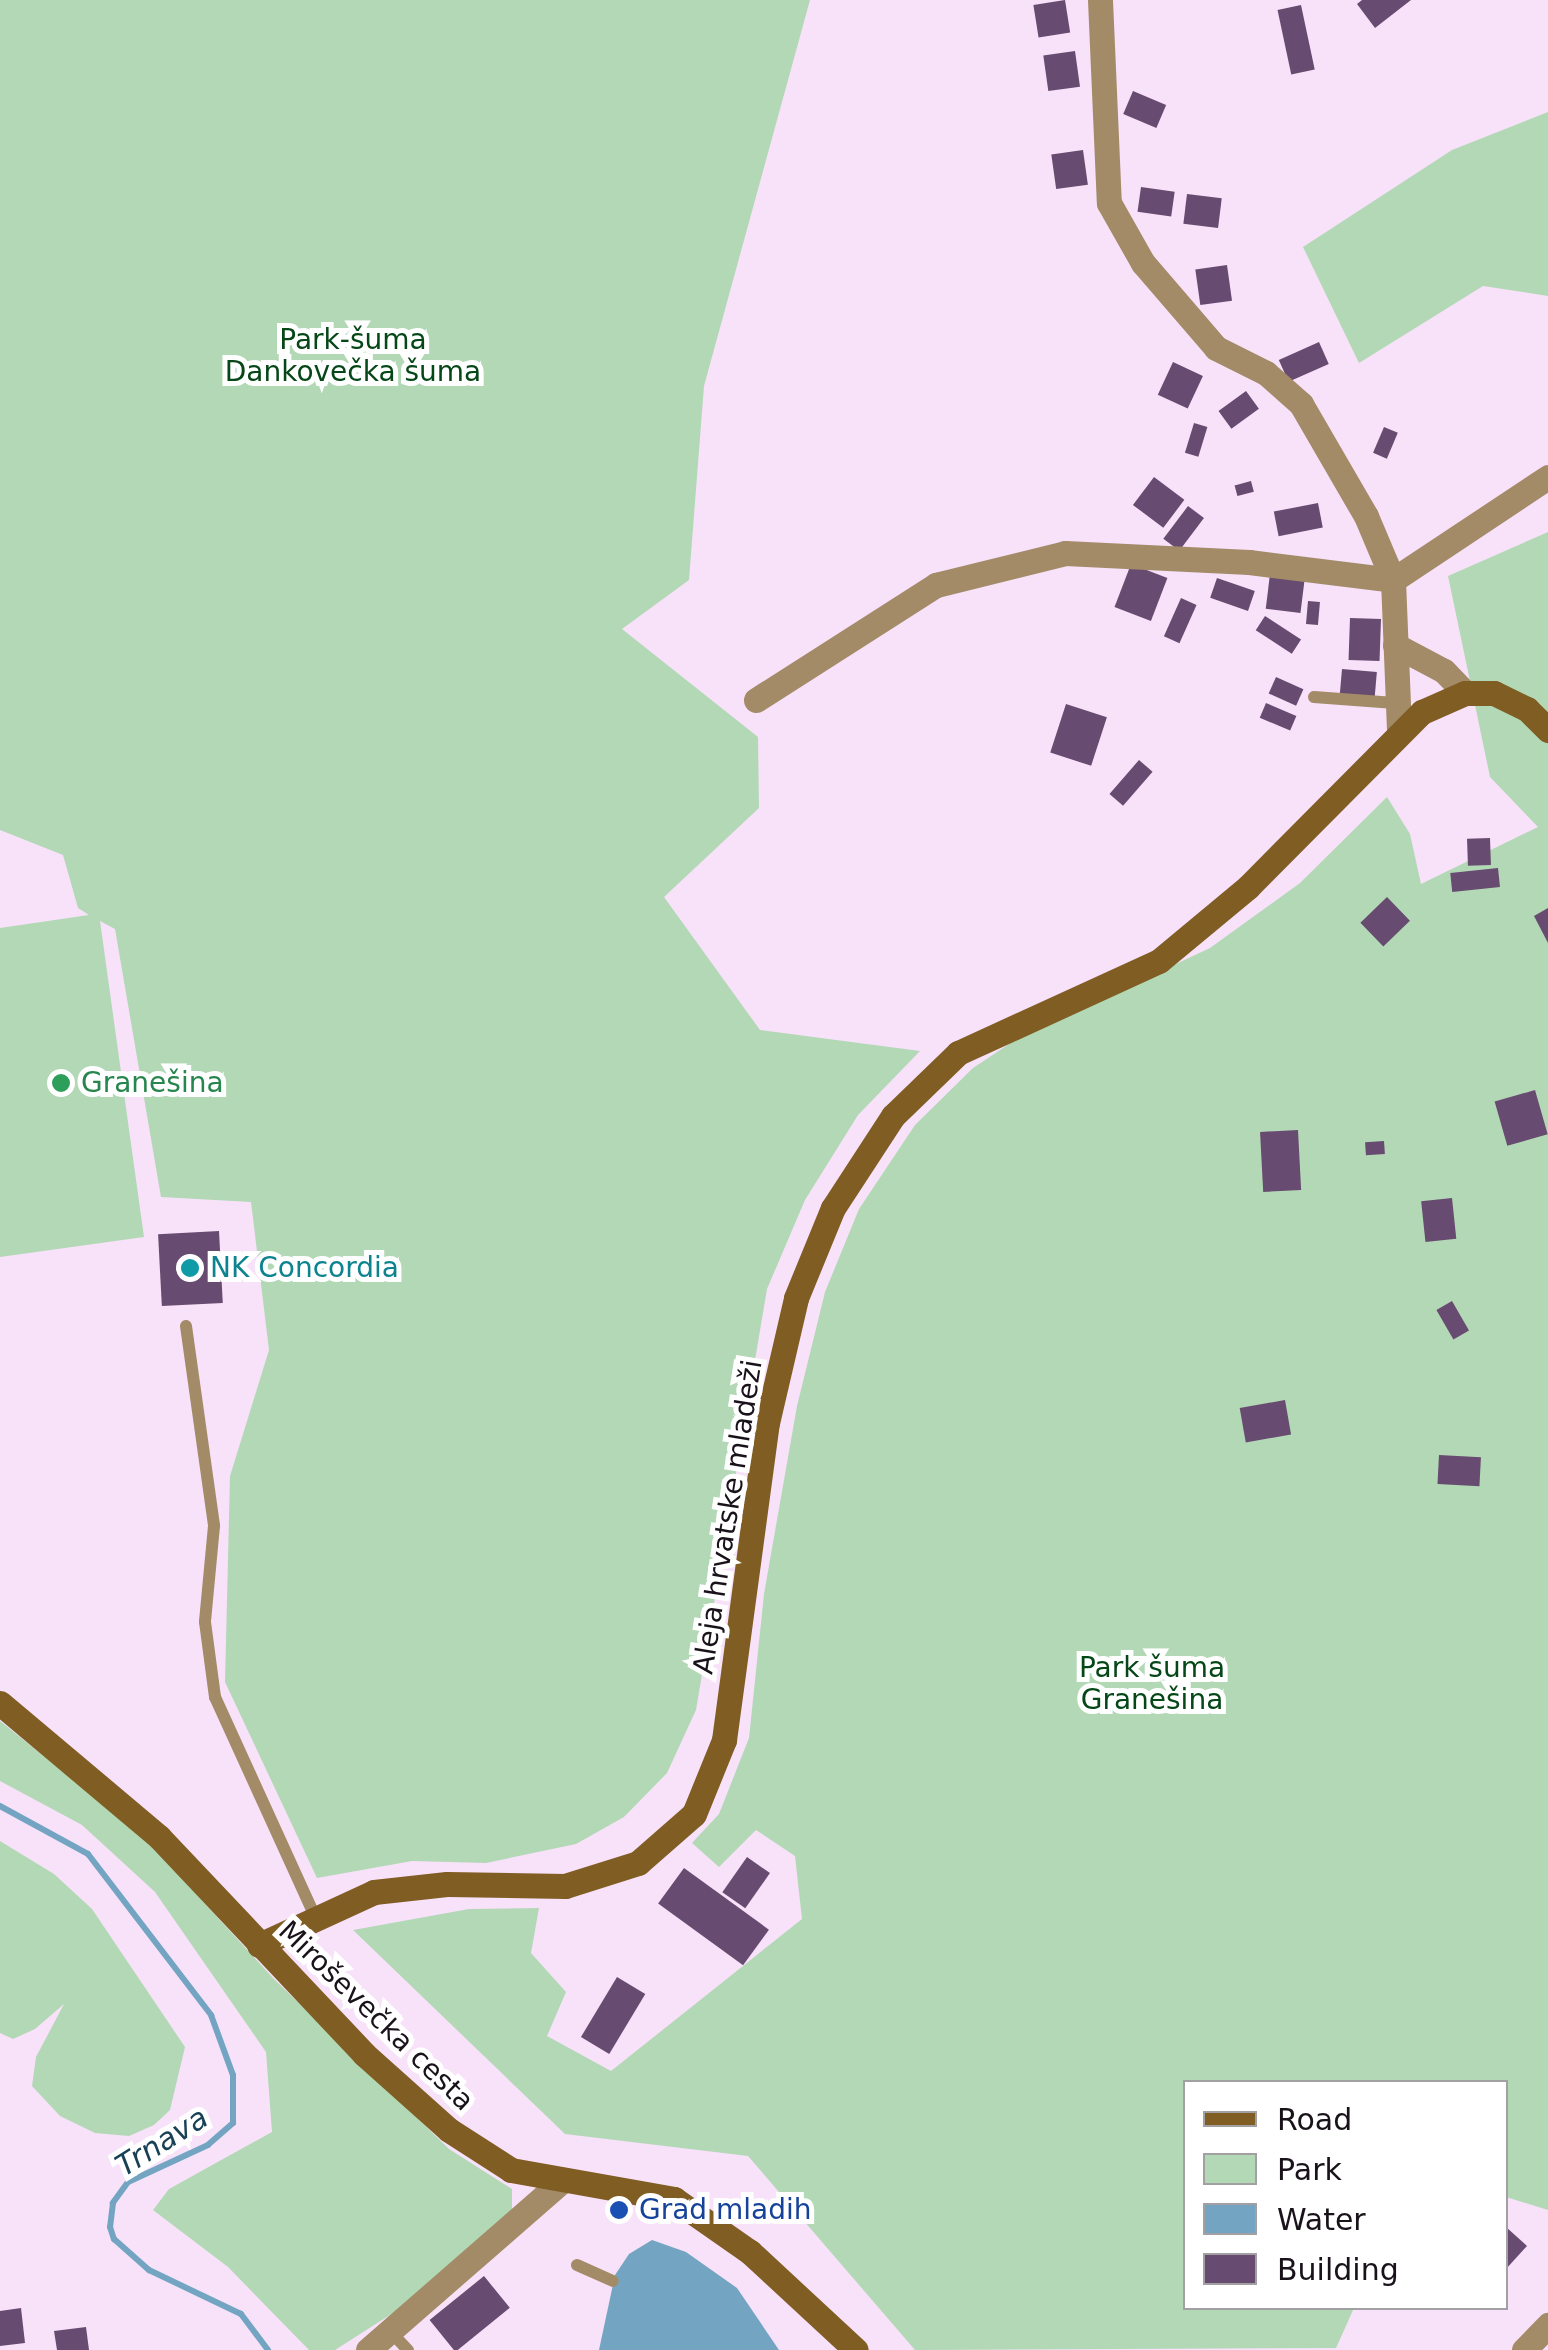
<!DOCTYPE html>
<html>
<head>
<meta charset="utf-8">
<style>
  body { margin:0 }
  #map { position:relative; width:1548px; height:2350px; overflow:hidden; background:#f8e2fa; font-family:"DejaVu Sans",sans-serif }
  div>[style] { position:absolute }
  .green>* { inset:0; background:#b3d8b6 }
  .water>* { inset:0; background:#73a5c2 }
  .stream>* { height:6px; margin:-3px; padding:0 3px; transform-origin:3px; border-radius:3px; background:#73a5c2 }
  .building>* { inset:0; background:#684b70; transform-origin:0 0 }
  .lane>* { height:12px; margin:-6px; padding:0 6px; transform-origin:6px; border-radius:6px; background:#a38b68 }
  .street>* { height:25px; margin:-12.5px; padding:0 12.5px; transform-origin:12.5px; border-radius:12.5px; background:#a38b68 }
  .secondary>* { height:25px; margin:-12.5px; padding:0 12.5px; transform-origin:12.5px; border-radius:12.5px; background:#805d23 }
  .dots>* { width:28px; height:28px; translate:-50% -50%; box-sizing:border-box; border:5px solid #fff; border-radius:50% }
  span { translate:-50% -50%; white-space:nowrap; text-align:center; line-height:1.15; -webkit-text-stroke:10px #fff; paint-order:stroke }
  .park-label { font-size:28px; color:#064718 }
  .leisure-label { font-size:28px; color:#27864d }
  .left { translate:0 -50%; text-align:left }
  .culture-label { font-size:28px; color:#0d838f }
  .street-label { font-size:28px; color:#19121a }
  .transit-label { font-size:28px; color:#164399 }
  .water-label { font-size:30px; color:#184156; font-style:italic }
  .legend { position:absolute; left:1183px; top:2080px; width:325px; height:230px; box-sizing:border-box; background:#fff; border:2px solid #a3a0a3; margin:0; padding:12px 18px; list-style:none; font-size:30px; color:#19121a }
  .legend li { display:flex; align-items:center; gap:20px; height:50px }
  .legend b { width:50px; border:2px solid #a3a0a3 }
</style>
</head>
<body>
<div id="map">
  <div class="green">
    <i style="clip-path:polygon(0 0,810px 0,704px 386px,689px 580px,622px 629px,758px 737px,759px 808px,664px 897px,760px 1030px,920px 1051px,858px 1115px,805px 1200px,767px 1289px,696px 1710px,667px 1773px,624px 1817px,576px 1844px,486px 1863px,412px 1861px,317px 1878px,225px 1682px,230px 1476px,269px 1350px,251px 1202px,161px 1197px,115px 929px,100px 921px,144px 1237px,0 1257px,0 928px,89px 915px,78px 908px,63px 855px,0 830px)"></i>
    <i style="clip-path:polygon(1548px 112px,1548px 296px,1483px 286px,1359px 363px,1303px 247px,1452px 150px)"></i>
    <i style="clip-path:polygon(1548px 532px,1548px 2210px,1506px 2197px,1506px 2082px,1186px 2082px,1186px 2308px,1354px 2308px,1336px 2348px,915px 2350px,748px 2156px,565px 2134px,353px 1930px,469px 1909px,539px 1908px,531px 1953px,566px 1992px,547px 2036px,611px 2071px,802px 1919px,795px 1856px,756px 1830px,719px 1867px,692px 1843px,719px 1814px,749px 1738px,764px 1594px,797px 1406px,825px 1292px,859px 1209px,915px 1125px,973px 1068px,1018px 1038px,1210px 948px,1300px 883px,1387px 797px,1410px 834px,1421px 884px,1538px 827px,1490px 777px,1448px 576px)"></i>
    <i style="clip-path:polygon(0 1721px,142px 1835px,273px 1978px,449px 2149px,512px 2189px,512px 2218px,415px 2299px,335px 2350px,309px 2350px,228px 2267px,153px 2210px,169px 2189px,272px 2132px,266px 2052px,155px 1892px,82px 1825px,0 1781px)"></i>
    <i style="clip-path:polygon(0 1841px,54px 1874px,92px 1909px,185px 2047px,170px 2110px,154px 2125px,129px 2136px,95px 2133px,60px 2116px,32px 2086px,36px 2057px,64px 2004px,35px 2029px,13px 2039px,0 2033px)"></i>
  </div>
  <div class="water">
    <i style="clip-path:polygon(652px 2240px,686px 2252px,737px 2288px,779px 2350px,599px 2350px,615px 2275px,629px 2254px)"></i>
  </div>
  <div class="stream">
    <i style="left:0;top:1806px;width:100px;rotate:28.6deg"></i>
    <i style="left:88px;top:1854px;width:203px;rotate:52.6deg"></i>
    <i style="left:211px;top:2015px;width:64px;rotate:69.9deg"></i>
    <i style="left:233px;top:2075px;width:48px;rotate:90deg"></i>
    <i style="left:233px;top:2123px;width:33px;rotate:139deg"></i>
    <i style="left:208px;top:2145px;width:88px;rotate:155.2deg"></i>
    <i style="left:128px;top:2182px;width:26px;rotate:126deg"></i>
    <i style="left:113px;top:2203px;width:24px;rotate:97deg"></i>
    <i style="left:110px;top:2227px;width:13px;rotate:72deg"></i>
    <i style="left:114px;top:2239px;width:47px;rotate:41.5deg"></i>
    <i style="left:149px;top:2270px;width:102px;rotate:25.6deg"></i>
    <i style="left:241px;top:2314px;width:45px;rotate:53.1deg"></i>
  </div>
  <div class="building">
    <i style="left:1065px;top:0;width:33px;height:32px;rotate:81deg"></i>
    <i style="clip-path:polygon(1362px 0,1411px 0,1375px 28px,1357px 4px)"></i>
    <i style="left:1301px;top:5px;width:66px;height:24px;rotate:78deg"></i>
    <i style="left:1075px;top:51px;width:36px;height:32px;rotate:82deg"></i>
    <i style="left:1133px;top:91px;width:36px;height:25px;rotate:23deg"></i>
    <i style="left:1083px;top:150px;width:35px;height:32px;rotate:82deg"></i>
    <i style="left:1141px;top:187px;width:34px;height:25px;rotate:8deg"></i>
    <i style="left:1187px;top:194px;width:35px;height:30px;rotate:7deg"></i>
    <i style="left:1227px;top:265px;width:36px;height:32px;rotate:82deg"></i>
    <i style="left:1319px;top:342px;width:24px;height:44px;rotate:66deg"></i>
    <i style="left:1173px;top:362px;width:33px;height:36px;rotate:25deg"></i>
    <i style="left:1246px;top:391px;width:22px;height:34px;rotate:54deg"></i>
    <i style="left:1194px;top:423px;width:14px;height:31px;rotate:17deg"></i>
    <i style="left:1384px;top:427px;width:15px;height:28px;rotate:23deg"></i>
    <i style="left:1154px;top:477px;width:38px;height:35px;rotate:37deg"></i>
    <i style="left:1251px;top:481px;width:11px;height:17px;rotate:75deg"></i>
    <i style="left:1318px;top:503px;width:25px;height:45px;rotate:79deg"></i>
    <i style="left:1188px;top:506px;width:20px;height:41px;rotate:37deg"></i>
    <i style="left:1131px;top:564px;width:39px;height:46px;rotate:21deg"></i>
    <i style="left:1270px;top:574px;width:35px;height:35px;rotate:7deg"></i>
    <i style="left:1217px;top:578px;width:40px;height:21px;rotate:19deg"></i>
    <i style="left:1181px;top:598px;width:17px;height:42px;rotate:24deg"></i>
    <i style="left:1308px;top:601px;width:12px;height:23px;rotate:5deg"></i>
    <i style="left:1265px;top:616px;width:43px;height:17px;rotate:33deg"></i>
    <i style="left:1350px;top:618px;width:31px;height:42px;rotate:2deg"></i>
    <i style="left:1342px;top:669px;width:35px;height:26px;rotate:5deg"></i>
    <i style="left:1276px;top:677px;width:30px;height:18px;rotate:24deg"></i>
    <i style="left:1266px;top:703px;width:33px;height:16px;rotate:23deg"></i>
    <i style="left:1066px;top:704px;width:43px;height:51px;rotate:18deg"></i>
    <i style="left:1139px;top:760px;width:18px;height:45px;rotate:41deg"></i>
    <i style="left:1490px;top:838px;width:27px;height:23px;rotate:88deg"></i>
    <i style="left:1498px;top:868px;width:19px;height:48px;rotate:84deg"></i>
    <i style="left:1387px;top:897px;width:33px;height:37px;rotate:46deg"></i>
    <i style="clip-path:polygon(1548px 908px,1548px 943px,1534px 916px)"></i>
    <i style="left:1535px;top:1090px;width:46px;height:42px;rotate:74deg"></i>
    <i style="left:1298px;top:1130px;width:60px;height:38px;rotate:87deg"></i>
    <i style="left:1384px;top:1141px;width:13px;height:19px;rotate:86deg"></i>
    <i style="left:1452px;top:1198px;width:41px;height:31px;rotate:84deg"></i>
    <i style="left:219px;top:1231px;width:72px;height:61px;rotate:87deg"></i>
    <i style="left:1452px;top:1301px;width:34px;height:18px;rotate:60deg"></i>
    <i style="left:1285px;top:1400px;width:35px;height:46px;rotate:80deg"></i>
    <i style="left:1439px;top:1455px;width:42px;height:29px;rotate:3deg"></i>
    <i style="left:747px;top:1857px;width:28px;height:43px;rotate:35deg"></i>
    <i style="left:684px;top:1868px;width:105px;height:44px;rotate:36deg"></i>
    <i style="left:617px;top:1977px;width:33px;height:70px;rotate:31deg"></i>
    <i style="clip-path:polygon(1506px 2227px,1527px 2246px,1506px 2269px)"></i>
    <i style="left:484px;top:2276px;width:41px;height:70px;rotate:51deg"></i>
    <i style="clip-path:polygon(21px 2308px,25px 2343px,0 2346px,0 2311px)"></i>
    <i style="clip-path:polygon(86px 2327px,89px 2350px,57px 2350px,54px 2331px)"></i>
  </div>
  <div class="lane">
    <i style="left:1314px;top:697px;width:81px;rotate:4.2deg"></i>
    <i style="left:186px;top:1326px;width:202px;rotate:82deg"></i>
    <i style="left:214px;top:1526px;width:96px;rotate:95.4deg"></i>
    <i style="left:205px;top:1622px;width:76px;rotate:82.4deg"></i>
    <i style="left:215px;top:1697px;width:239px;rotate:65.5deg"></i>
    <i style="left:577px;top:2265px;width:39px;rotate:24deg"></i>
    <i style="left:391px;top:2332px;width:25px;rotate:47deg"></i>
  </div>
  <div class="street">
    <i style="left:1100px;top:0;width:203px;rotate:87.5deg"></i>
    <i style="left:1109px;top:203px;width:69px;rotate:60.5deg"></i>
    <i style="left:1143px;top:263px;width:112px;rotate:49.3deg"></i>
    <i style="left:1216px;top:348px;width:56px;rotate:26.6deg"></i>
    <i style="left:1266px;top:373px;width:47px;rotate:41.5deg"></i>
    <i style="left:1301px;top:404px;width:129px;rotate:59.9deg"></i>
    <i style="left:1366px;top:516px;width:69px;rotate:67.1deg"></i>
    <i style="left:1393px;top:580px;width:150px;rotate:87.7deg"></i>
    <i style="left:1395px;top:645px;width:55px;rotate:28deg"></i>
    <i style="left:1444px;top:671px;width:30px;rotate:46deg"></i>
    <i style="left:756px;top:700px;width:214px;rotate:-32.6deg"></i>
    <i style="left:936px;top:585px;width:133px;rotate:-13.9deg"></i>
    <i style="left:1065px;top:553px;width:184px;rotate:2.8deg"></i>
    <i style="left:1249px;top:562px;width:145px;rotate:7.1deg"></i>
    <i style="left:1393px;top:580px;width:186px;rotate:-33.6deg"></i>
    <i style="left:368px;top:2350px;width:259px;rotate:-41.1deg"></i>
    <i style="left:1524px;top:2350px;width:35px;rotate:-46deg"></i>
  </div>
  <div class="secondary">
    <i style="left:0;top:1703px;width:208px;rotate:40.1deg"></i>
    <i style="left:159px;top:1837px;width:299px;rotate:46.6deg"></i>
    <i style="left:364px;top:2054px;width:114px;rotate:41.8deg"></i>
    <i style="left:449px;top:2130px;width:74px;rotate:32.8deg"></i>
    <i style="left:511px;top:2170px;width:166px;rotate:10.1deg"></i>
    <i style="left:674px;top:2199px;width:93px;rotate:34.9deg"></i>
    <i style="left:750px;top:2252px;width:144px;rotate:42.8deg"></i>
    <i style="left:259px;top:1945px;width:127px;rotate:-24.7deg"></i>
    <i style="left:374px;top:1892px;width:73px;rotate:-6.3deg"></i>
    <i style="left:447px;top:1884px;width:118px;rotate:1deg"></i>
    <i style="left:565px;top:1886px;width:77px;rotate:-17.5deg"></i>
    <i style="left:638px;top:1863px;width:74px;rotate:-41.2deg"></i>
    <i style="left:694px;top:1814px;width:80px;rotate:-67.9deg"></i>
    <i style="left:724px;top:1740px;width:320px;rotate:-82.3deg"></i>
    <i style="left:767px;top:1423px;width:128px;rotate:-76.9deg"></i>
    <i style="left:796px;top:1298px;width:97px;rotate:-67.7deg"></i>
    <i style="left:833px;top:1208px;width:110px;rotate:-56.9deg"></i>
    <i style="left:893px;top:1116px;width:91px;rotate:-44.1deg"></i>
    <i style="left:958px;top:1053px;width:221px;rotate:-24.6deg"></i>
    <i style="left:1159px;top:961px;width:116px;rotate:-39.7deg"></i>
    <i style="left:1248px;top:887px;width:247px;rotate:-45.2deg"></i>
    <i style="left:1422px;top:712px;width:47px;rotate:-23.8deg"></i>
    <i style="left:1465px;top:693px;width:29px"></i>
    <i style="left:1494px;top:693px;width:37px;rotate:26deg"></i>
    <i style="left:1527px;top:709px;width:30px;rotate:45deg"></i>
  </div>
  <div class="dots">
    <i style="left:61px;top:1083px;background:#2e9e5b"></i>
    <i style="left:190px;top:1268px;background:#0f9aa8"></i>
    <i style="left:619px;top:2210px;background:#1a4fb4"></i>
  </div>
  <div class="park-label">
    <span style="left:353px;top:356px">Park-šuma<br>Dankovečka šuma</span>
    <span style="left:1152px;top:1684px">Park šuma<br>Granešina</span>
  </div>
  <div class="leisure-label">
    <span class="left" style="left:81px;top:1083px">Granešina</span>
  </div>
  <div class="culture-label">
    <span class="left" style="left:210px;top:1268px">NK Concordia</span>
  </div>
  <div class="street-label">
    <span style="left:728px;top:1517px;rotate:-81deg">Aleja hrvatske mladeži</span>
    <span style="left:376px;top:2016px;rotate:44deg">Miroševečka cesta</span>
  </div>
  <div class="transit-label">
    <span class="left" style="left:639px;top:2210px">Grad mladih</span>
  </div>
  <div class="water-label">
    <span style="left:162px;top:2142px;rotate:-32deg">Trnava</span>
  </div>
  <ul class="legend">
  <li><b style="height:12px;background:#805d23"></b>Road</li>
  <li><b style="height:28px;background:#b3d8b6"></b>Park</li>
  <li><b style="height:28px;background:#73a5c2"></b>Water</li>
  <li><b style="height:28px;background:#684b70"></b>Building</li>
  </ul>
</div>
</body>
</html>
